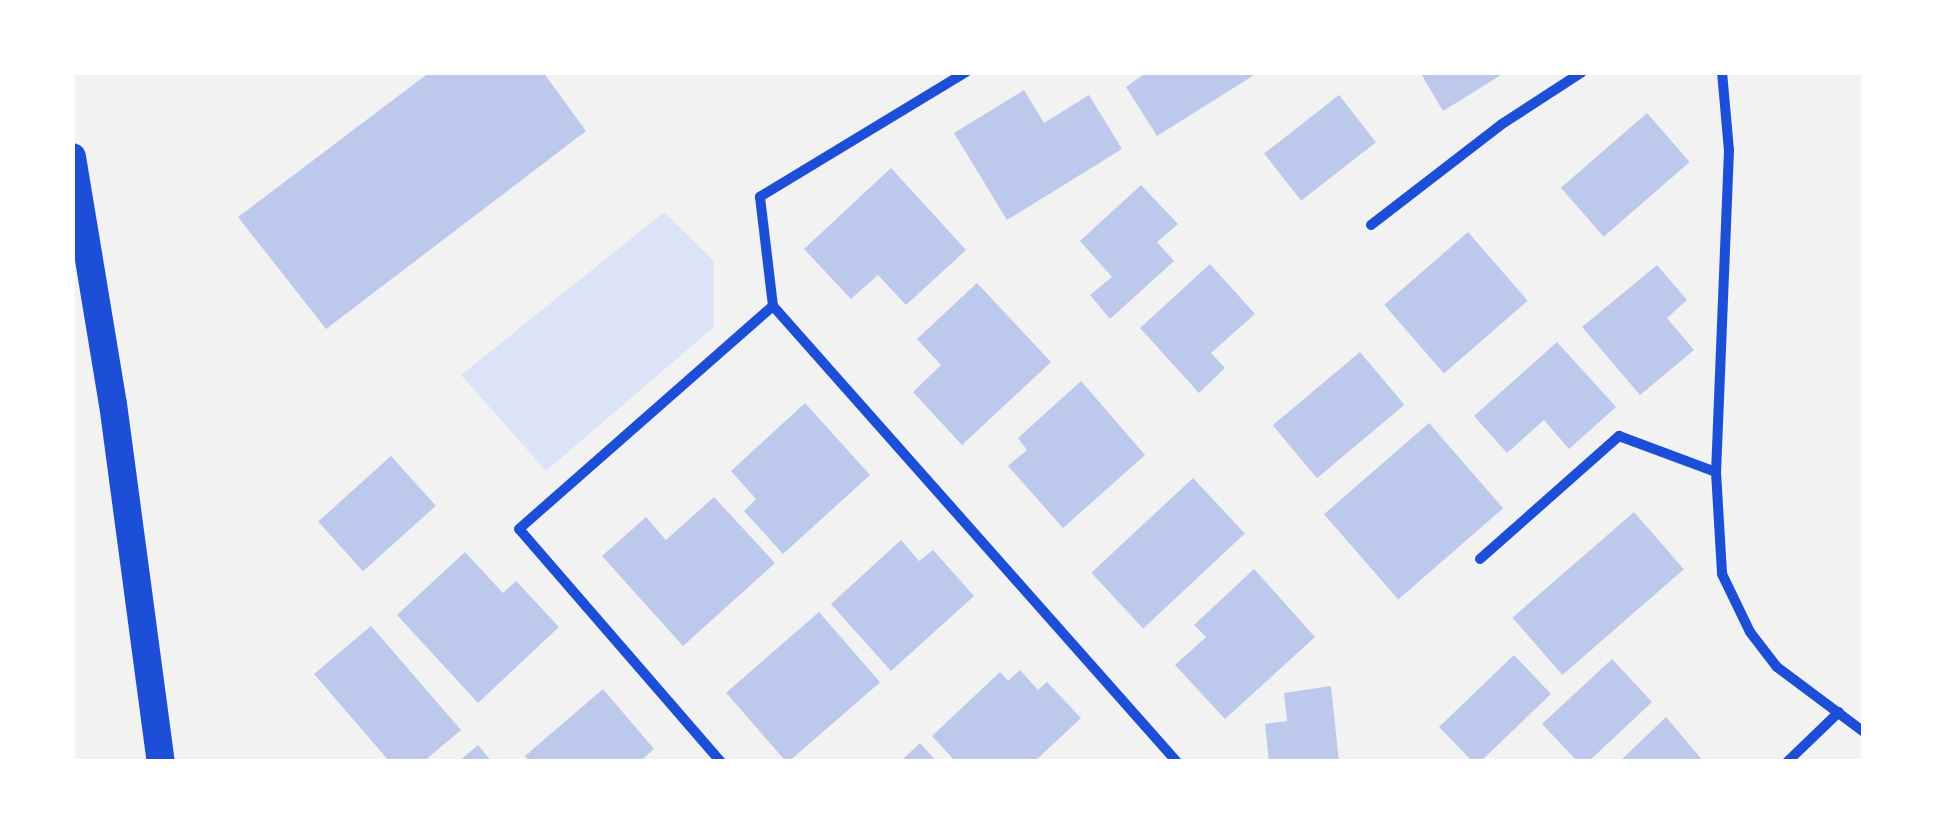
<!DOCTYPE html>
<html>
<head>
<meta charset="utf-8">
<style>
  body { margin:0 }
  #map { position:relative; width:1936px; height:834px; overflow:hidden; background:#f2f2f2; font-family:Montserrat,sans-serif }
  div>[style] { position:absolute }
  .green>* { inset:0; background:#dbe4f7 }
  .building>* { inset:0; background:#bdc9ec; transform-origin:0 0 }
  .minor>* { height:10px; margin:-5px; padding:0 5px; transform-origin:5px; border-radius:5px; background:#1d4ed8 }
  .trunk>* { height:28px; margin:-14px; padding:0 14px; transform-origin:14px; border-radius:14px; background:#1d4ed8 }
  span { translate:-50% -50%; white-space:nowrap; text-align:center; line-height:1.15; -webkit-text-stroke:8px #fff; paint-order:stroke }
  .frame { position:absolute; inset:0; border:75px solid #fff; pointer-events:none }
</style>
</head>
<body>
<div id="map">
  <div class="green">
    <i style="clip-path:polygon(664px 212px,714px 261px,714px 327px,546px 471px,461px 375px)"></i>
  </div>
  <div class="building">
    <i style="clip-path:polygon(430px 72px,543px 72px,586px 131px,326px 329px,238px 217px)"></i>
    <i style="clip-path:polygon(1147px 72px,1259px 72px,1157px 136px,1126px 87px)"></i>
    <i style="clip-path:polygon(1420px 72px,1506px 72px,1443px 111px)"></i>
    <i style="clip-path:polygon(1024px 90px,1044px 123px,1089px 95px,1122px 149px,1007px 220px,954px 133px)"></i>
    <i style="left:1339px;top:95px;width:60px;height:95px;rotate:52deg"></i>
    <i style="left:1647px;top:113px;width:65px;height:114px;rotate:49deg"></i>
    <i style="clip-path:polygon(891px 168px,966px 250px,906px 305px,878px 275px,851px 299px,804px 249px)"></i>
    <i style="clip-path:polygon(1141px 185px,1178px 224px,1157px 242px,1174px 261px,1110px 319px,1090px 295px,1112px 277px,1080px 241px)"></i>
    <i style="left:1468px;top:232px;width:91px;height:111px;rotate:49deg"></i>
    <i style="clip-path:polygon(1210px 264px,1255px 314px,1211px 353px,1225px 368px,1199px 393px,1140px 328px)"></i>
    <i style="clip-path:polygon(1657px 265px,1687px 300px,1667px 318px,1694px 350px,1640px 395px,1582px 327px)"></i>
    <i style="clip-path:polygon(977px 283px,1051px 362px,962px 445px,913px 392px,941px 365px,917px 339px)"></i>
    <i style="clip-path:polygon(1557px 342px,1616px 407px,1569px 449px,1544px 420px,1507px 453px,1474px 416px)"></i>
    <i style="left:1360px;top:352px;width:69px;height:114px;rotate:50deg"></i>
    <i style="clip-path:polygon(1081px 381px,1145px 455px,1063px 528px,1008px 466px,1027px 450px,1018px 438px)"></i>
    <i style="clip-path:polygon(805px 403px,870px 475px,783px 554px,744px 511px,756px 499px,731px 471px)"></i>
    <i style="left:1429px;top:423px;width:113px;height:139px;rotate:49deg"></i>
    <i style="left:391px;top:456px;width:67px;height:98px;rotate:48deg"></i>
    <i style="left:1193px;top:478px;width:76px;height:139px;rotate:47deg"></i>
    <i style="clip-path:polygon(714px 497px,775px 563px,683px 646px,602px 556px,646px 517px,666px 540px)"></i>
    <i style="left:1634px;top:512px;width:76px;height:161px;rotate:49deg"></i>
    <i style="clip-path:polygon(901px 540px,919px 561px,933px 550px,974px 596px,891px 671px,831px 604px)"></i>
    <i style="clip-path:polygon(465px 552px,503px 593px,516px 581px,559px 627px,478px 703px,397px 615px)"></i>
    <i style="clip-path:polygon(1254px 569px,1315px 637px,1225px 719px,1175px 665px,1206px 637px,1194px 625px)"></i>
    <i style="left:819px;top:612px;width:93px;height:123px;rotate:49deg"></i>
    <i style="clip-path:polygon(371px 626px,461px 730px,423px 762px,390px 762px,314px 674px)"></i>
    <i style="clip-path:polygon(1514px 655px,1551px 694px,1480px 762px,1473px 762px,1439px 727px)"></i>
    <i style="clip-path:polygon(1612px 659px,1652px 702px,1588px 762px,1578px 762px,1542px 724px)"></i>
    <i style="clip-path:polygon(1020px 670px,1038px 690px,1047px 682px,1081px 718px,1034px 762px,956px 762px,932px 736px,1000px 672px,1008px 681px)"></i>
    <i style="clip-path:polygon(1331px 686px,1339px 762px,1269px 762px,1265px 724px,1287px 721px,1284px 693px)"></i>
    <i style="clip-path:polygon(603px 689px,654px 749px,639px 762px,530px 762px,525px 756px)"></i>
    <i style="clip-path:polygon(1666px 717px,1704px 762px,1619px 762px)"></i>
    <i style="clip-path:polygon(920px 743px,937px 762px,900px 762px)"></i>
    <i style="clip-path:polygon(478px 745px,492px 762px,458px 762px)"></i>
  </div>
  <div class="minor">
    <i style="left:966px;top:72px;width:241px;rotate:148.8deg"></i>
    <i style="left:760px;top:197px;width:110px;rotate:83.2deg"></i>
    <i style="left:773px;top:306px;width:609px;rotate:48.46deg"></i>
    <i style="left:1722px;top:72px;width:78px;rotate:84.9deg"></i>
    <i style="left:1729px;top:150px;width:322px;rotate:92.3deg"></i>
    <i style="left:1716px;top:472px;width:102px;rotate:86.6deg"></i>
    <i style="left:1722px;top:574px;width:64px;rotate:64.2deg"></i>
    <i style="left:1750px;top:632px;width:44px;rotate:52.4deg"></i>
    <i style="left:1777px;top:667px;width:109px;rotate:36.8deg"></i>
    <i style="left:1371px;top:225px;width:165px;rotate:-37.6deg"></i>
    <i style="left:1502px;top:124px;width:95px;rotate:-33deg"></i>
    <i style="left:1480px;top:559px;width:186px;rotate:-41.5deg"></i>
    <i style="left:1619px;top:436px;width:103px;rotate:20.4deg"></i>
    <i style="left:721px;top:762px;width:308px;rotate:-130.9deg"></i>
    <i style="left:519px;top:529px;width:338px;rotate:-41.3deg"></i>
    <i style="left:1787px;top:762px;width:72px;rotate:-43.9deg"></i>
  </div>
  <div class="trunk">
    <i style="left:72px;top:157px;width:250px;rotate:80.6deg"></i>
    <i style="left:113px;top:404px;width:361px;rotate:82.4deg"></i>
  </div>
  <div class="frame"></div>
</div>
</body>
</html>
